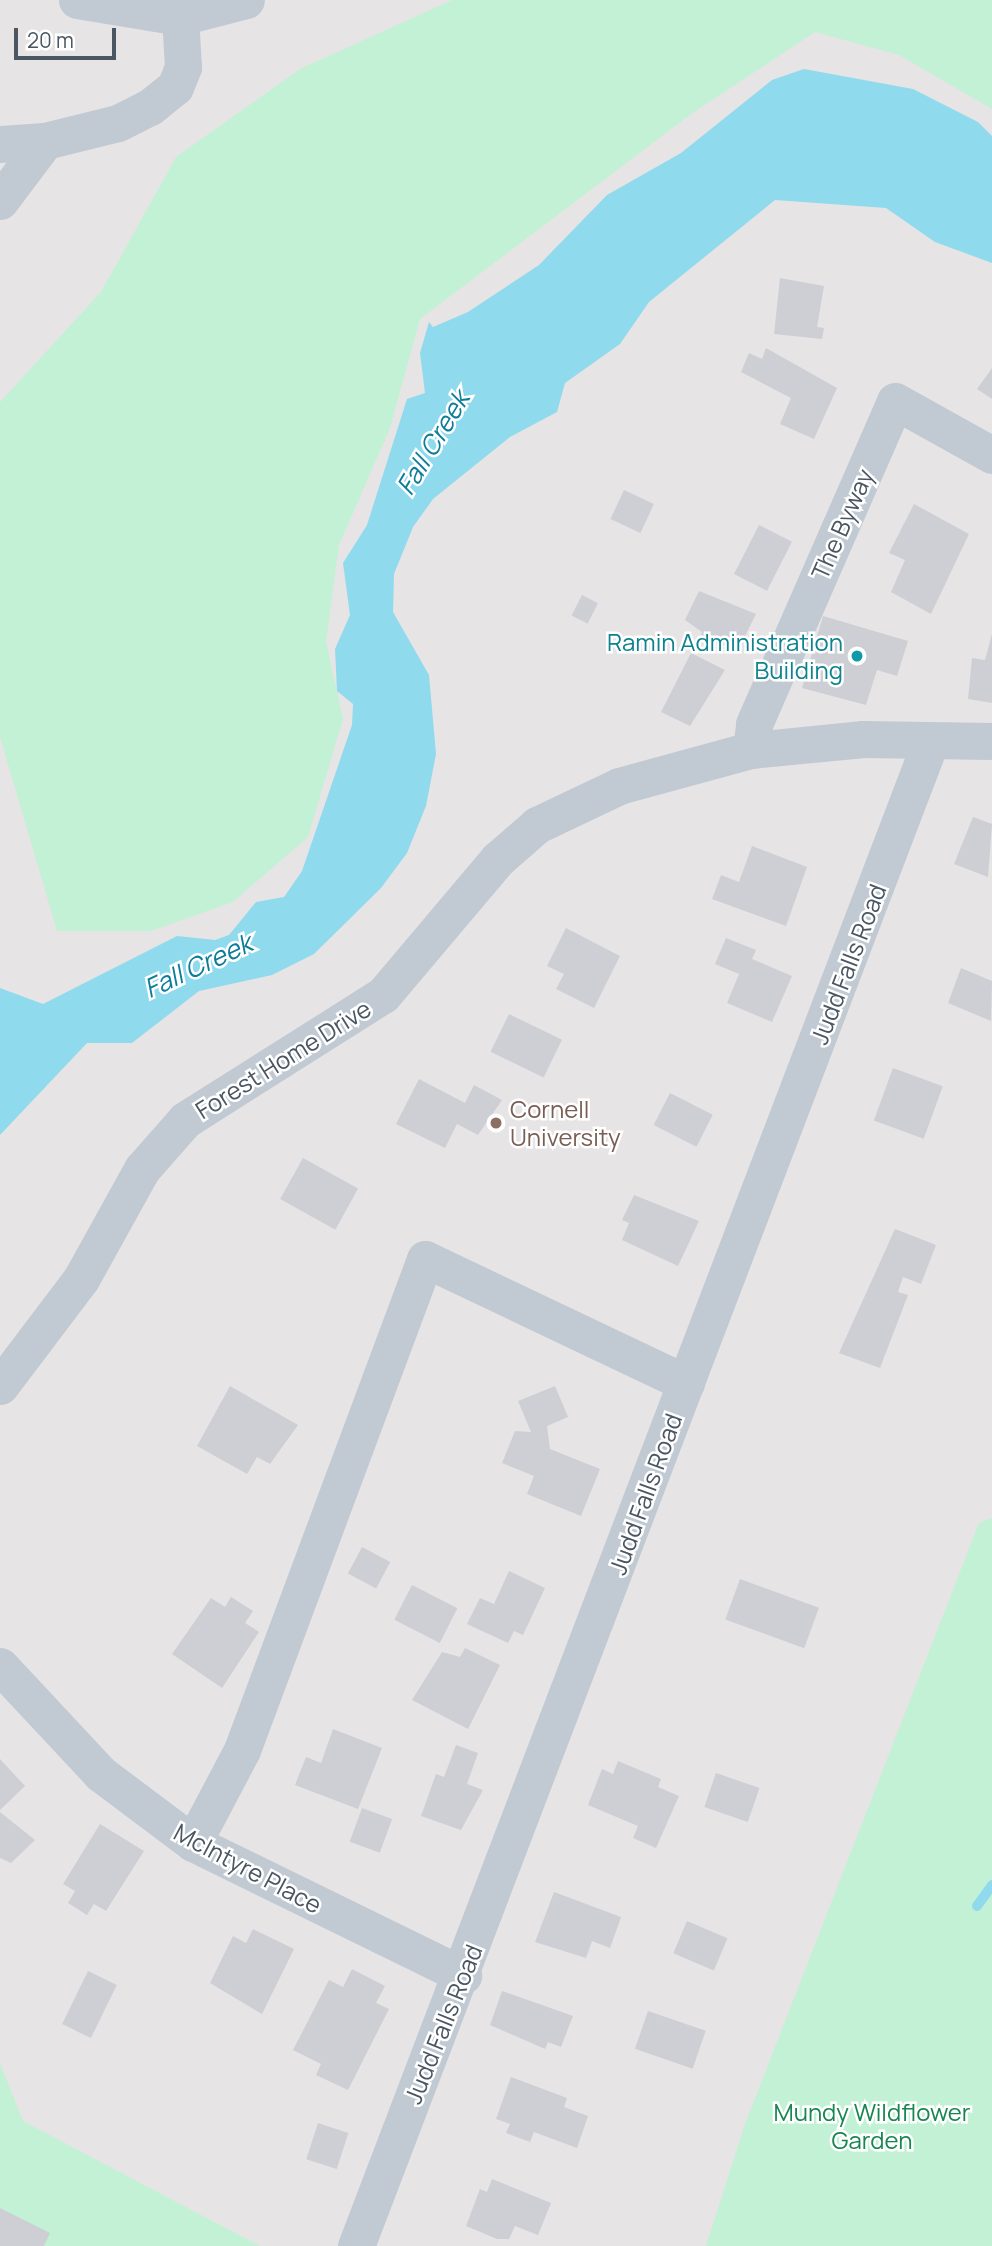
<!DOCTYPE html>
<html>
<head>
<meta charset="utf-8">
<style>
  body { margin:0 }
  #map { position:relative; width:992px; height:2246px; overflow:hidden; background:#f5f3f3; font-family:Manrope,sans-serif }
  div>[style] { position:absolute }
  .education>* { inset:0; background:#e6e4e5; transform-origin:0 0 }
  .green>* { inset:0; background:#c3f1d5 }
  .water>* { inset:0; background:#90daee }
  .stream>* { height:10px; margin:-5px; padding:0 5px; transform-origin:5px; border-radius:5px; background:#90daee }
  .building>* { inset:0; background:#cdcfd5; transform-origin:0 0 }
  .minor>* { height:37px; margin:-18.5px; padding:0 18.5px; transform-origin:18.5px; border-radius:18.5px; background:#c1cad2 }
  .dots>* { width:19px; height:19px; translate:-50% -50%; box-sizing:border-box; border:4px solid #fff; border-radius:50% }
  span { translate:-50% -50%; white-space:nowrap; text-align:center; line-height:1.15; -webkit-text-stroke:5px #fff; paint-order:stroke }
  .street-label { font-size:24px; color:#4a5661 }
  .culture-label { font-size:24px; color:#0d838f }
  .right { translate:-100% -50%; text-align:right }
  .education-label { font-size:24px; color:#785e54 }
  .left { translate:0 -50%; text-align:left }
  .park-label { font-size:24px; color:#17864f }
  .water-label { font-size:26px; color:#0c7c9b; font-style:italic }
  .scale { position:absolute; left:14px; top:28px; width:102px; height:32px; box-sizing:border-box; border:4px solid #4a5661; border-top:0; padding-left:9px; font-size:21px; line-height:24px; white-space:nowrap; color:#4a5661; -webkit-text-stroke:5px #fff; paint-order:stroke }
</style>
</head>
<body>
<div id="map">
  <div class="education">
    <i style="left:0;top:0;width:992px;height:2246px"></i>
  </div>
  <div class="green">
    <i style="clip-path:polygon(452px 0,992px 0,992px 109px,899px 55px,815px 32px,691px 114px,420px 319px,390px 428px,339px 545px,326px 642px,343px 719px,308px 837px,233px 902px,151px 931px,57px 931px,0 737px,0 402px,101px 292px,176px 157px,300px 69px)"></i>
    <i style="clip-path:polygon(992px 1518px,992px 2246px,706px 2246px,745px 2124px,979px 1523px)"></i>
    <i style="clip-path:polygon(0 2063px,23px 2121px,260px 2246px,0 2246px)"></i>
  </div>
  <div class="water">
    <i style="clip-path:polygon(804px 69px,913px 89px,978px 122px,992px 136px,992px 263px,935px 242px,886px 208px,775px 200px,649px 302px,620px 344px,565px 383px,557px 412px,510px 437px,433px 499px,413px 527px,394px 574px,393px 612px,429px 675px,436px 754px,426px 806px,407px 853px,381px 888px,314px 954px,272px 975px,199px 991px,132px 1043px,87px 1043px,0 1135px,0 988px,43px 1004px,177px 936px,215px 940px,229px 935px,256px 902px,284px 897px,302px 871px,352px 725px,353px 704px,337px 691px,335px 649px,350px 615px,343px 563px,367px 525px,407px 399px,425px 393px,420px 353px,429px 322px,433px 327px,468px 312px,539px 265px,607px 195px,681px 153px,772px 80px)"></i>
  </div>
  <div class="stream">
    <i style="left:977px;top:1906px;width:26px;rotate:-54deg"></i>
  </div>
  <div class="building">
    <i style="clip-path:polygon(780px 278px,824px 286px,817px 327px,824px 328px,822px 339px,774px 334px)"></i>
    <i style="clip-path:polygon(766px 348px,837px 388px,814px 439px,780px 424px,791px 398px,741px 372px,749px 353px,762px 359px)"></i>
    <i style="clip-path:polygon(992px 368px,992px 399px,977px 389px)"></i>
    <i style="left:624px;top:490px;width:33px;height:32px;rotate:25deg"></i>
    <i style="clip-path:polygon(914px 504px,969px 534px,931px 614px,891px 592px,905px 560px,889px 553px)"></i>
    <i style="left:759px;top:525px;width:37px;height:55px;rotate:27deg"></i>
    <i style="clip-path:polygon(699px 591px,756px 614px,738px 650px,700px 638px,702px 632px,685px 620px)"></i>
    <i style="left:582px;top:595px;width:18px;height:23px;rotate:27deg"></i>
    <i style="clip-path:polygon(823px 616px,908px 641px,897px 676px,877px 670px,866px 705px,802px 688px)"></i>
    <i style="clip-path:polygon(992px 634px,992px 703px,968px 699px,972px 658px,985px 660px)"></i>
    <i style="clip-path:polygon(691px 653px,725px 670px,690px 726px,661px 712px)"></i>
    <i style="clip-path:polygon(973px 817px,992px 824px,988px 877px,954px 864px)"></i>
    <i style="clip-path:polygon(752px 846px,807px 867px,786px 926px,712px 899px,721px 875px,739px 882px)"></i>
    <i style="clip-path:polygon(566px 928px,620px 956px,594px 1008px,556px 989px,564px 974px,547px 966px)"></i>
    <i style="clip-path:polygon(726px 938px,756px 950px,752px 959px,792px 976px,772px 1022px,727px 1003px,739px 974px,715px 964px)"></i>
    <i style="clip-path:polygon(961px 968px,992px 981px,991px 1021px,948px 1003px)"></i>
    <i style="left:509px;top:1014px;width:59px;height:42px;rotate:26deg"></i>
    <i style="left:893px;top:1068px;width:53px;height:56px;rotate:20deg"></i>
    <i style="clip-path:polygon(419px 1079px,465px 1103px,474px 1085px,502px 1100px,478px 1135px,457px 1124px,445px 1148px,396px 1124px)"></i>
    <i style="left:670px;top:1093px;width:48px;height:36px;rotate:27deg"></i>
    <i style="left:303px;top:1158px;width:63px;height:47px;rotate:29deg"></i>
    <i style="clip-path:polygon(634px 1195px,699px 1221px,678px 1266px,622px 1240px,629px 1223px,622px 1220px)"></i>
    <i style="clip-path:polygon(895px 1229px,936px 1245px,921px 1284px,903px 1277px,898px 1292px,908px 1295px,880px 1368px,839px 1353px)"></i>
    <i style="clip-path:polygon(230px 1386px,298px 1425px,270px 1464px,257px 1457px,247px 1474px,197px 1446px)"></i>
    <i style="clip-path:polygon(555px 1386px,568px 1417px,547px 1426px,550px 1449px,600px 1469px,581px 1516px,527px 1494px,534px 1476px,502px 1463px,515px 1431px,531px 1432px,518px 1401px)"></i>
    <i style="left:362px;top:1547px;width:32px;height:30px;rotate:28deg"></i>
    <i style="clip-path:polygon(509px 1571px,545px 1588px,523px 1635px,514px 1631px,508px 1643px,467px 1624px,480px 1598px,494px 1604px)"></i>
    <i style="left:740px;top:1579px;width:84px;height:43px;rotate:20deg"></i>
    <i style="left:412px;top:1585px;width:51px;height:39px;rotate:27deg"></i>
    <i style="clip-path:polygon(231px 1597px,253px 1611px,245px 1623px,259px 1632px,222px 1688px,172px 1654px,211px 1598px,225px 1607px)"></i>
    <i style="clip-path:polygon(465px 1648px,500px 1665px,468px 1729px,412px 1700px,442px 1652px,460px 1657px)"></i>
    <i style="clip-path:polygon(333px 1729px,382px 1748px,358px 1809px,295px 1785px,306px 1757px,321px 1763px)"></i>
    <i style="clip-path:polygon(456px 1745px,478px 1753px,467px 1784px,483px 1790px,461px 1830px,421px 1816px,436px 1774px,444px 1777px)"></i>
    <i style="clip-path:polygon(0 1759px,25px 1786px,0 1810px)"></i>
    <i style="clip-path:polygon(618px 1761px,661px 1779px,658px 1787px,679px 1796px,656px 1848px,633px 1838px,638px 1826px,588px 1805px,602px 1769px,613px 1774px)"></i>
    <i style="left:716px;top:1773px;width:46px;height:36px;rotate:19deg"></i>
    <i style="left:362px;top:1808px;width:32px;height:36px;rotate:20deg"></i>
    <i style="clip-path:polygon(0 1812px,35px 1840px,11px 1863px,0 1858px)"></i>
    <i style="clip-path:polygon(100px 1824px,144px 1851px,106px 1911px,94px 1904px,87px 1915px,68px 1903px,75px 1891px,63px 1884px)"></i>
    <i style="clip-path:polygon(554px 1892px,621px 1917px,610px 1948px,592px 1941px,586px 1958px,535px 1942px)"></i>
    <i style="left:687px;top:1921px;width:44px;height:35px;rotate:23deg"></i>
    <i style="clip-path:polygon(253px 1929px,294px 1949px,262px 2014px,210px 1983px,233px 1936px,246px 1943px)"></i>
    <i style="clip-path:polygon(352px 1969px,385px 1986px,376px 2003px,389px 2009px,348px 2090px,316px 2075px,321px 2064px,293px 2050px,329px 1980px,343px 1987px)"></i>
    <i style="left:88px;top:1971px;width:32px;height:59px;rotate:26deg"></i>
    <i style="clip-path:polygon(502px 1991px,573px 2016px,561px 2047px,548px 2042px,545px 2049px,490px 2025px)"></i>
    <i style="left:648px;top:2011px;width:61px;height:40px;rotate:19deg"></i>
    <i style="clip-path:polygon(511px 2077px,567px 2098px,564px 2107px,588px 2116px,577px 2148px,534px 2132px,530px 2142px,506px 2133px,510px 2124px,496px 2119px)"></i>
    <i style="left:318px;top:2123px;width:32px;height:38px;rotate:18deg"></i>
    <i style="clip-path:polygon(492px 2179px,551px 2203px,538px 2235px,515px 2226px,509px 2239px,497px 2239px,466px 2226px,480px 2189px,487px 2192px)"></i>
    <i style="clip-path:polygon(0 2208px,50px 2233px,44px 2246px,0 2246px)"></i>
  </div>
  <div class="minor">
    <i style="left:77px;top:0;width:104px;rotate:9.4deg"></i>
    <i style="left:180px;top:17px;width:68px;rotate:-14.4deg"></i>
    <i style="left:0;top:144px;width:45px;rotate:-3.8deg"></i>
    <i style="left:45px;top:141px;width:75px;rotate:-13.9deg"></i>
    <i style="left:118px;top:123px;width:36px;rotate:-27deg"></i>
    <i style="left:150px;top:107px;width:32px;rotate:-39deg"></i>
    <i style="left:175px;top:87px;width:22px;rotate:-68deg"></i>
    <i style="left:183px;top:67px;width:50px;rotate:-93.4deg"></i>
    <i style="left:0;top:201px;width:75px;rotate:-53.1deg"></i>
    <i style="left:751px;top:750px;width:26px;rotate:-83deg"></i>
    <i style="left:754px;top:724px;width:352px;rotate:-66.4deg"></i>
    <i style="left:895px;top:401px;width:111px;rotate:29.1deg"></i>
    <i style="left:0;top:1386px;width:134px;rotate:-52.9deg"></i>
    <i style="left:81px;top:1279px;width:126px;rotate:-61deg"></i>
    <i style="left:142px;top:1169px;width:65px;rotate:-48.7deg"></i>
    <i style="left:185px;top:1120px;width:234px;rotate:-32.3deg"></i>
    <i style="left:383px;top:995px;width:178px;rotate:-49.8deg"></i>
    <i style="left:498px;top:859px;width:52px;rotate:-41.1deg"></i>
    <i style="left:537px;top:825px;width:91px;rotate:-25.4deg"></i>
    <i style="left:619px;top:786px;width:137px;rotate:-15.3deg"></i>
    <i style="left:751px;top:750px;width:113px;rotate:-5.6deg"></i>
    <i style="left:863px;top:739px;width:129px;rotate:0.9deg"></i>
    <i style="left:0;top:1666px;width:148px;rotate:46.9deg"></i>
    <i style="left:101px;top:1774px;width:115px;rotate:36.9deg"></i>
    <i style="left:193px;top:1843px;width:301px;rotate:26.1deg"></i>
    <i style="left:193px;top:1843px;width:105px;rotate:-62.2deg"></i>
    <i style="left:242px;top:1750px;width:524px;rotate:-69.56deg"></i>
    <i style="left:425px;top:1259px;width:289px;rotate:25.4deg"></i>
    <i style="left:356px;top:2246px;width:1612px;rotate:-69.1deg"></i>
  </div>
  <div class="dots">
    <i style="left:857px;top:656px;background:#0f9aa8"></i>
    <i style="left:496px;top:1123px;background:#8d6e63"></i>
  </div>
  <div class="street-label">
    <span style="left:842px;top:524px;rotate:-66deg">The Byway</span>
    <span style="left:848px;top:964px;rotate:-69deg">Judd Falls Road</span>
    <span style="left:283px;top:1059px;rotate:-32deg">Forest Home Drive</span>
    <span style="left:645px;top:1494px;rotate:-70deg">Judd Falls Road</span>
    <span style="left:248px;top:1868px;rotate:28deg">McIntyre Place</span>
    <span style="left:443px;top:2024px;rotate:-68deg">Judd Falls Road</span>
  </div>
  <div class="culture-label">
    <span class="right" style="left:843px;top:656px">Ramin Administration<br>Building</span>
  </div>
  <div class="education-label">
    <span class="left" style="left:510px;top:1123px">Cornell<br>University</span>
  </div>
  <div class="park-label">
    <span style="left:872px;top:2126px">Mundy Wildflower<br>Garden</span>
  </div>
  <div class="water-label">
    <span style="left:433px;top:443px;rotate:-59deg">Fall Creek</span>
    <span style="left:198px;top:966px;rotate:-25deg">Fall Creek</span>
  </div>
  <div class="scale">20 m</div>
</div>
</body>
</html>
